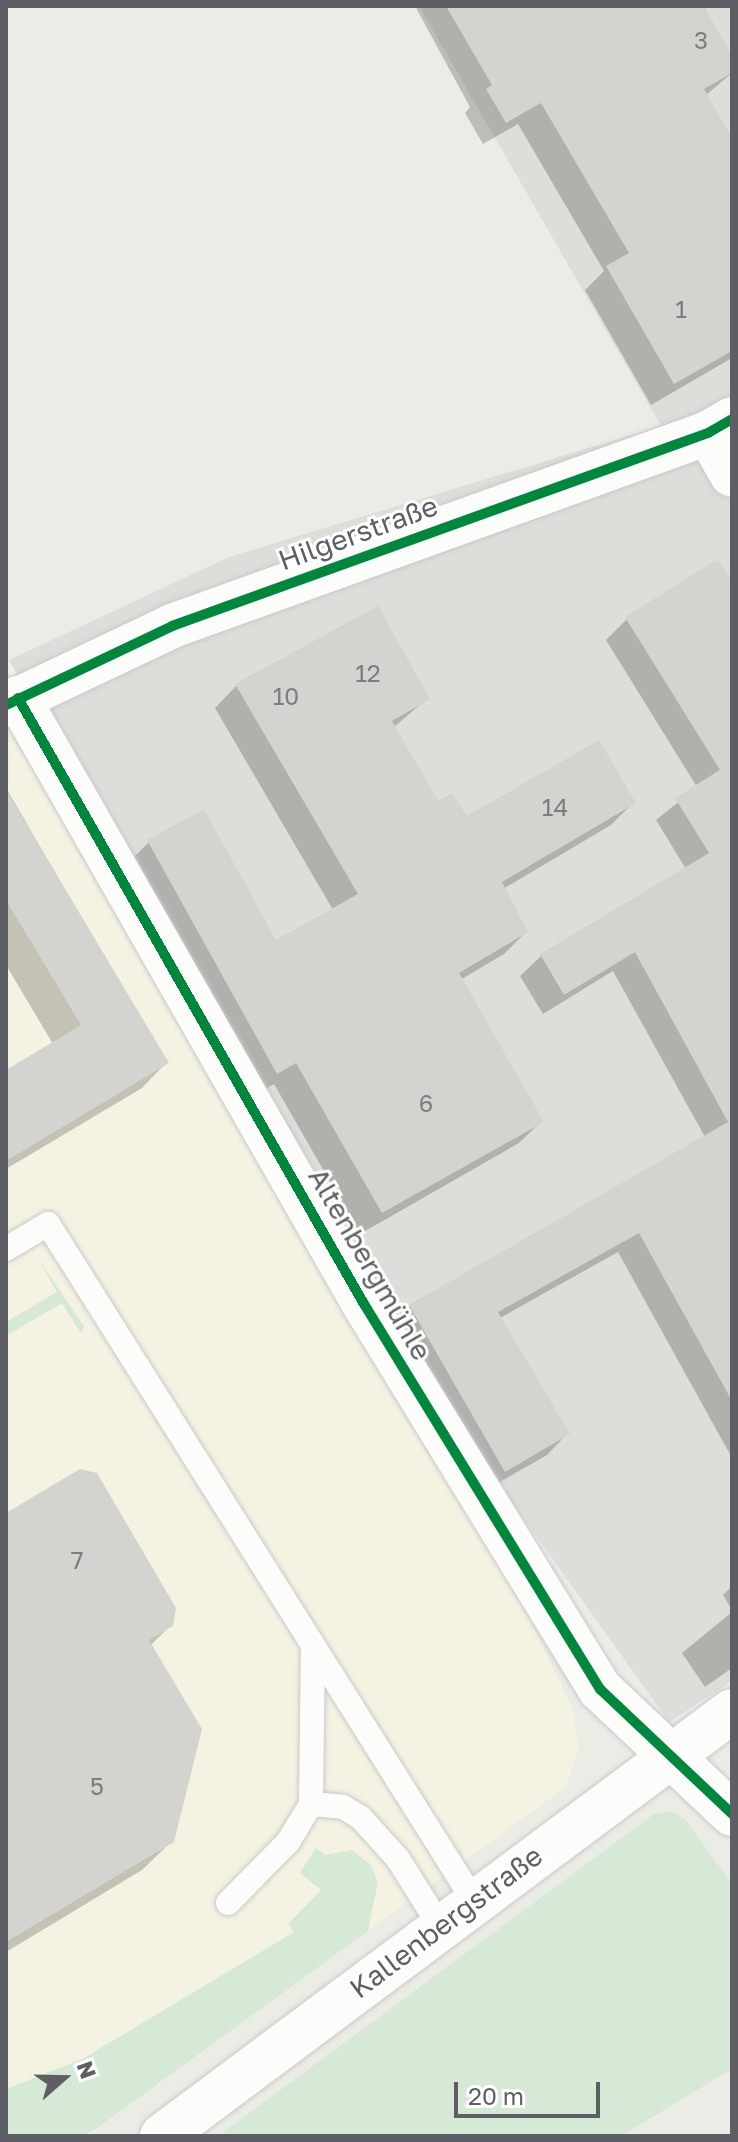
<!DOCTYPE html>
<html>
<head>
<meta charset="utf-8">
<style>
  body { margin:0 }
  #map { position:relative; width:738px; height:2142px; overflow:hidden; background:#ecece7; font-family:"Golos Text",sans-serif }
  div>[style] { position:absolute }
  .commercial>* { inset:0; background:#f4f3e2 }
  .industrial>* { inset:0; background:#ddddd9 }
  .green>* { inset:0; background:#d6e8d6 }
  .shadow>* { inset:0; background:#0003 }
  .building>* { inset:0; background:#d3d3d0 }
  .roads { filter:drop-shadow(0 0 2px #c9c9c9) drop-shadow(0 0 2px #c9c9c9) }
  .lane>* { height:24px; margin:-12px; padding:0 12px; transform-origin:12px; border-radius:12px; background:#fcfcfb }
  .street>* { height:44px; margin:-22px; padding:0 22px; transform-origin:22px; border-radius:22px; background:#fcfcfb }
  .cycleway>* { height:10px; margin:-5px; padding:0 5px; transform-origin:5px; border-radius:5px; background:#00873e }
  span { translate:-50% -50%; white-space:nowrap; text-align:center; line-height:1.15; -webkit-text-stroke:6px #fff; paint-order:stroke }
  .number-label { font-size:24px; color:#7c7d81 }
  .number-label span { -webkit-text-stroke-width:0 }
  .street-label { font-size:28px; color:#5d5f65 }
  .frame { position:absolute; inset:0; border:8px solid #5d5f65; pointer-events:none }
  .north { position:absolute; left:24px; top:2038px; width:80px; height:80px; -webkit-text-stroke:6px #fff; paint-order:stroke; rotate:70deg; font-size:22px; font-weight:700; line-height:32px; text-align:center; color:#5d5f65 }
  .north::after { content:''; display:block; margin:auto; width:28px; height:36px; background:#5d5f65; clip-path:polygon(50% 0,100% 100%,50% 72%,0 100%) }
  .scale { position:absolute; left:454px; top:2082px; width:146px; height:36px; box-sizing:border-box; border:4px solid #5d5f65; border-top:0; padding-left:10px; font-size:24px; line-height:28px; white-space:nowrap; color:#5d5f65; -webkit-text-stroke:6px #fff; paint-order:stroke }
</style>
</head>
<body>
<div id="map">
  <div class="commercial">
    <i style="clip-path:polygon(9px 660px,383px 1321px,572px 1707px,579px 1747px,566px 1787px,87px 2136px,6px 2136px)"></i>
  </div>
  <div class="industrial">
    <i style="clip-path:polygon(419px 6px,732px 6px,732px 1681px,669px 1722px,383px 1321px,9px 660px,229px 557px,661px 426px)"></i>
  </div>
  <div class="green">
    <i style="clip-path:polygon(39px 1260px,84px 1326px,81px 1334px,62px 1303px,6px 1336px,6px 1322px,57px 1292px)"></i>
    <i style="clip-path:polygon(671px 1811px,685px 1819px,732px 1884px,732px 2069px,621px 2136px,218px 2136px,654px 1814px)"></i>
    <i style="clip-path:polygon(316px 1848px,325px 1855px,352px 1850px,371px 1865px,378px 1882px,368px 1931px,96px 2129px,84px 2136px,6px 2136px,6px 2089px,82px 2059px,294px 1932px,288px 1924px,321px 1890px,300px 1873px)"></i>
  </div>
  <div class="shadow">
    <i style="clip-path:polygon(415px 6px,708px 6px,704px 10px,732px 60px,732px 73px,706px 95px,732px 142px,732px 358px,651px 405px,585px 290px,604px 271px,518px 124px,483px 144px,465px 113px,470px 107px)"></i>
    <i style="clip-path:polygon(732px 586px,732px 1458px,618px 1252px,500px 1318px,567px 1434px,547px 1455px,484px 1491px,390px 1327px,410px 1306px,705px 1137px,613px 971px,543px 1014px,520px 976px,541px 956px,686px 869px,656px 820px,697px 787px,606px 640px,627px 619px)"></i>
    <i style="clip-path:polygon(236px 686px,428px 698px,394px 727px,437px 804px,466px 818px,633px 803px,611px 825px,503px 889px,526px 932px,504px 954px,460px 980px,541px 1122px,519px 1143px,360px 1234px,274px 1084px,255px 1095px,127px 864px,149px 842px,276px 943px,333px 910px,215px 708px)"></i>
    <i style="clip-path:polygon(6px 788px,166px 1063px,142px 1088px,6px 1169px,6px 1072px,53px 1044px,6px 965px)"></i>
    <i style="clip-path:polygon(6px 1515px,171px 1625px,150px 1646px,172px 1841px,142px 1870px,6px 1952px)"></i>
    <i style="clip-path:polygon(732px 1586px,732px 1610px,723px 1595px)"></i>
    <i style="clip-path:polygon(732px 1612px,732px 1668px,705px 1687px,682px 1653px)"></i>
  </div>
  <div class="building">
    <i style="clip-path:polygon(446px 6px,704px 6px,732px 56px,732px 73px,704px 89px,732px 138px,732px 351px,674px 384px,606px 266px,629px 253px,541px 103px,506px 123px,486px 89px,492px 85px)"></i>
    <i style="clip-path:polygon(718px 559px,732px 582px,732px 1401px,639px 1233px,498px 1312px,570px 1434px,505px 1472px,409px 1305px,728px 1122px,635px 952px,564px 995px,540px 954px,709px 853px,675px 798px,720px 770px,625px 617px)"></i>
    <i style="clip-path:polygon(378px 606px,430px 699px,392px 721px,438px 801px,452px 793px,467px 816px,599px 740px,636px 803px,502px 882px,528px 932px,459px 973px,544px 1122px,382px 1213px,296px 1063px,277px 1074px,147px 840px,204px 809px,276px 940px,358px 894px,235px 684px)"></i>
    <i style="clip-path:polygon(6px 790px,169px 1063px,6px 1161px,6px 1070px,81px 1025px,6px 900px)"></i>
    <i style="clip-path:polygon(80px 1469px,97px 1473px,176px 1608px,173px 1626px,149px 1640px,202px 1729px,174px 1842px,6px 1942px,6px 1513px)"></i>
  </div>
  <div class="roads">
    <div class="lane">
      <i style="left:6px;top:1249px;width:49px;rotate:-30.8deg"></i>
      <i style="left:48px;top:1224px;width:800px;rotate:57.82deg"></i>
      <i style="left:311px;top:1804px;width:32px;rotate:5deg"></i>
      <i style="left:343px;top:1807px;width:21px;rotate:31deg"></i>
      <i style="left:361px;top:1818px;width:55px;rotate:47.9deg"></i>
      <i style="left:398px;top:1859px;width:79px;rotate:57.9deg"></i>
      <i style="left:228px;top:1903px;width:86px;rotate:-45.5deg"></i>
      <i style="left:288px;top:1842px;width:44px;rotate:-58.8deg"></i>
      <i style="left:311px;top:1804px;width:155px;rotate:-89.3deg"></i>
    </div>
    <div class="street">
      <i style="left:708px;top:433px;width:48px;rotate:60.3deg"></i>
      <i style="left:18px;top:698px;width:698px;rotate:60.28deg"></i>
      <i style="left:364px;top:1304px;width:452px;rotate:58.5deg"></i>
      <i style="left:600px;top:1689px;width:182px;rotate:43.4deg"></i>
      <i style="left:6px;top:705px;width:184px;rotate:-25.4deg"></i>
      <i style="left:172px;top:626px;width:570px;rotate:-19.8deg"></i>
      <i style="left:708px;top:433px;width:28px;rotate:-30deg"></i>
      <i style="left:162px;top:2136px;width:711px;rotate:-36.71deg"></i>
    </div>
  </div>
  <div class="cycleway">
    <i style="left:18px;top:698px;width:698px;rotate:60.28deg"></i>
    <i style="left:364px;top:1304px;width:452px;rotate:58.5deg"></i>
    <i style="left:600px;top:1689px;width:182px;rotate:43.4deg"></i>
    <i style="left:6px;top:705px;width:184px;rotate:-25.4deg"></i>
    <i style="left:172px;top:626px;width:570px;rotate:-19.8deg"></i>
    <i style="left:708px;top:433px;width:28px;rotate:-30deg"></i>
  </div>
  <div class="number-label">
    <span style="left:701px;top:40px">3</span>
    <span style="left:681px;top:309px">1</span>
    <span style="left:368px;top:673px">12</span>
    <span style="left:286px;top:696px">10</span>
    <span style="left:555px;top:807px">14</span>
    <span style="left:426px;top:1103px">6</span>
    <span style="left:77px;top:1560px">7</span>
    <span style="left:97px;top:1786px">5</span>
  </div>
  <div class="street-label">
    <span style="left:358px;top:533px;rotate:-20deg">Hilgerstraße</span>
    <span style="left:370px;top:1264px;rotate:60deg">Altenbergmühle</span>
    <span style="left:446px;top:1922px;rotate:-37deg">Kallenbergstraße</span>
  </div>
  <div class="frame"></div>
  <div class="north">N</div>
  <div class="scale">20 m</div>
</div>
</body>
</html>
